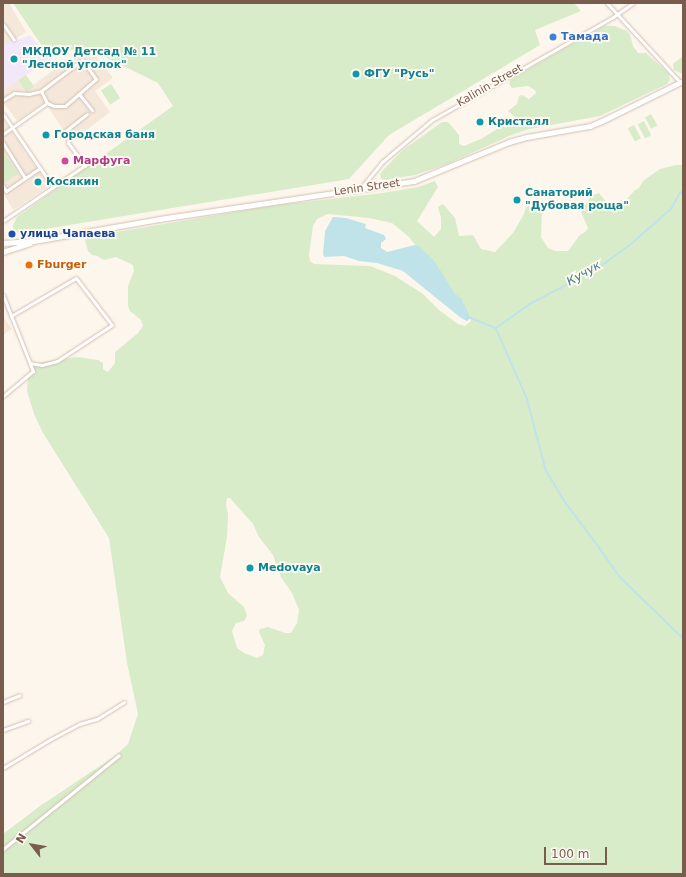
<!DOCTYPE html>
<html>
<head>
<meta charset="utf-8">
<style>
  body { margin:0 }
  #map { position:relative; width:686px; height:877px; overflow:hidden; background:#fdf6ec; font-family:"DejaVu Sans",sans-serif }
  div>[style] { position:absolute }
  .residential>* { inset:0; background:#f5e8da }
  .education>* { inset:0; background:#f3e8fa }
  .green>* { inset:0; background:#d8ecc9; transform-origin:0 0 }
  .water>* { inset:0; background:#bfe3e8 }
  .stream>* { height:1.5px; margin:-0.75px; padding:0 0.75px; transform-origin:0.75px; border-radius:0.75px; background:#bfe3e8 }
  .roads { filter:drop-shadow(0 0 1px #d1beb0) drop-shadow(0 0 1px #d1beb0) }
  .street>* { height:3px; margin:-1.5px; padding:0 1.5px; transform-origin:1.5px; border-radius:1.5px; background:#fff }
  .secondary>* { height:4.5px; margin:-2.25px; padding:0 2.25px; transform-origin:2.25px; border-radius:2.25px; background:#fff }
  .dots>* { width:11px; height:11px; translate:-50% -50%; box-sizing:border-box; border:2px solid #fffaf3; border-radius:50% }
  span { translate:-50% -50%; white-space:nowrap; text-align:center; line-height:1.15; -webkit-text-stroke:3.5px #fffaf3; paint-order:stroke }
  .shop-label { font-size:11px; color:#366cbe; font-weight:700 }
  .left { translate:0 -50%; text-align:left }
  .culture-label { font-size:11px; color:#0d838f; font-weight:700 }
  .street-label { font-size:11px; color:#7a5c4d }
  .hotel-label { font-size:11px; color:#b23c85; font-weight:700 }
  .transit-label { font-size:11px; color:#164399; font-weight:700 }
  .food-label { font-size:11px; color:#c56008; font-weight:700 }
  .water-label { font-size:12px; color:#437c86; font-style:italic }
  .frame { position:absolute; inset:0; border:4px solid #7a5c4d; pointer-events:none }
  .north { position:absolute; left:12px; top:825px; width:40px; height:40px; -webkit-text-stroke:3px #fffaf3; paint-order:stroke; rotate:301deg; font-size:11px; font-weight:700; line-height:16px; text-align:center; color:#7a5c4d }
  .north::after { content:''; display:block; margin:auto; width:14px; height:18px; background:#7a5c4d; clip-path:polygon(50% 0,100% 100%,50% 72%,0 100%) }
  .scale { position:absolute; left:544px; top:847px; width:63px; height:18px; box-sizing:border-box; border:2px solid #7a5c4d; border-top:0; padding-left:5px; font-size:12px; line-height:14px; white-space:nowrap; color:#7a5c4d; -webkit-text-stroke:3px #fffaf3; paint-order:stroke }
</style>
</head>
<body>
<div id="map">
  <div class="residential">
    <i style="clip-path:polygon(3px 3px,9px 3px,26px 32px,3px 47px)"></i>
    <i style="clip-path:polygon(88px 45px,113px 78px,95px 91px,110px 112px,71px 142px,45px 102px,17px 121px,3px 102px,3px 90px,26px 75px,33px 85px)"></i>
    <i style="clip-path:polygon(3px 119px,49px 186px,13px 210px,4px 194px,8px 191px,3px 183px)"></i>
    <i style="clip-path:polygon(3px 317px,12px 329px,3px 335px)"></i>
  </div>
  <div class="education">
    <i style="clip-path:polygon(30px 35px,51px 59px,3px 90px,3px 45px)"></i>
  </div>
  <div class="green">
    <i style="clip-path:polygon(13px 3px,574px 3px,581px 11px,535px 30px,540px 45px,389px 135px,349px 179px,21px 233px,13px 232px,13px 225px,17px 217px,173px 106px,158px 83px,85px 47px,48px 55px)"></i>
    <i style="clip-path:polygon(604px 26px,615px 26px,627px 31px,630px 35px,633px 46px,638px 53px,646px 53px,669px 74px,670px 80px,667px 84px,600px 116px,530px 129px,514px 134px,447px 164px,415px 175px,386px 180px,381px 179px,380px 174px,384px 169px,403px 150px,442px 122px,448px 122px,459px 135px,459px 144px,464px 146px,481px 139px,502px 126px,513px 125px,515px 117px,508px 111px,517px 104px,519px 96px,522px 95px,529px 99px,536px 93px,535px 90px,528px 86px,512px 88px,509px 84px,511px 79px)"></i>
    <i style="clip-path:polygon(683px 56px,683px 74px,682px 74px,674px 70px,673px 64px)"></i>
    <i style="left:26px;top:75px;width:14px;height:9px;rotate:56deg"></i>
    <i style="left:111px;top:84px;width:17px;height:12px;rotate:57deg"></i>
    <i style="left:651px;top:114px;width:13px;height:7px;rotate:61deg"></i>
    <i style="left:644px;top:121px;width:16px;height:7px;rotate:63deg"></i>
    <i style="left:634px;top:125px;width:15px;height:7px;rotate:62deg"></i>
    <i style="clip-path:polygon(3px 151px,18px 174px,4px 183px,3px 182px)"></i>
    <i style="clip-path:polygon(evenodd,676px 165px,683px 165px,683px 874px,3px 874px,3px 834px,40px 806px,115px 756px,128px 744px,138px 714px,127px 663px,109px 538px,43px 433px,34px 414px,27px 391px,28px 375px,34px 366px,42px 362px,77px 357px,98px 360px,103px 363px,103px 369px,108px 372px,115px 363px,115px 352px,138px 333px,143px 326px,141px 320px,130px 311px,128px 306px,128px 286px,134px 271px,133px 265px,116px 257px,104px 260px,97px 256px,92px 255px,88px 251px,85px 240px,93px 236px,271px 206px,383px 193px,418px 187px,435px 181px,438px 187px,417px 221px,434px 237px,441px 229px,441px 218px,438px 207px,443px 204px,455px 218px,459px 236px,473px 235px,481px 249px,495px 252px,513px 233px,524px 214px,526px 207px,534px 205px,542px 209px,541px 237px,548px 248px,555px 251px,568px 251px,579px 236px,586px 231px,588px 228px,581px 212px,591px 196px,599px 193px,612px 209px,628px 198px,634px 191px,639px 188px,643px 181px,660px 169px,676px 165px,328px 214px,369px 218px,392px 223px,409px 237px,470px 315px,471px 321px,465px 326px,458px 324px,439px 310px,423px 294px,395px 276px,370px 266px,314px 264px,310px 261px,309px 255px,313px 226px,317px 219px,328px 214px,676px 165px,227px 498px,230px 498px,253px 524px,259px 537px,273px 555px,281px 577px,292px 593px,299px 610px,297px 623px,291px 633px,285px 633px,268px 627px,260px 629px,259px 632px,265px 645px,263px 655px,257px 658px,244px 653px,237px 648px,232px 631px,236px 623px,244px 621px,247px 616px,244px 607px,228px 593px,220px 577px,227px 537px,228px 514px,226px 504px,227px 498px)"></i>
  </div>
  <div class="water">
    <i style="clip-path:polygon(333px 217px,346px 218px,366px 224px,365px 228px,384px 235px,386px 239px,381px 243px,381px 248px,387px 252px,415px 245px,419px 246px,435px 262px,455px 294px,461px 298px,471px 318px,467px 321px,461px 318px,403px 271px,377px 263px,359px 261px,344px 256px,324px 257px,323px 254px,325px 231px)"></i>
  </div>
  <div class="stream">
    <i style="left:471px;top:318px;width:27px;rotate:22deg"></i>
    <i style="left:496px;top:328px;width:42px;rotate:-35.2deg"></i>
    <i style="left:530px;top:304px;width:76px;rotate:-27.6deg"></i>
    <i style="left:597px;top:269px;width:42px;rotate:-36.3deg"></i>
    <i style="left:631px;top:244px;width:53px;rotate:-41.2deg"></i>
    <i style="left:671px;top:209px;width:18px;rotate:-61deg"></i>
    <i style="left:680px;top:193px;width:4px;rotate:-34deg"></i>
    <i style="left:496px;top:328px;width:77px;rotate:66.1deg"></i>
    <i style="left:527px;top:398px;width:74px;rotate:75.2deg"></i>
    <i style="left:546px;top:470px;width:39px;rotate:59deg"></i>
    <i style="left:566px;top:503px;width:55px;rotate:53.1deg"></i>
    <i style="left:599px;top:547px;width:35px;rotate:55deg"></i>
    <i style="left:619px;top:576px;width:89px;rotate:44.1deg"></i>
  </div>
  <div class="roads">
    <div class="street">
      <i style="left:607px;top:3px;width:108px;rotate:47.3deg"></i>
      <i style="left:3px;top:24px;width:19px;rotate:55deg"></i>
      <i style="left:79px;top:94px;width:21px;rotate:51deg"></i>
      <i style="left:3px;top:100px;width:13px;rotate:-32deg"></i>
      <i style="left:14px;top:93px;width:15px;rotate:4deg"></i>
      <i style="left:29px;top:94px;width:12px;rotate:-14deg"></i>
      <i style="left:3px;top:114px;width:88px;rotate:55.6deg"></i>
      <i style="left:3px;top:134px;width:54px;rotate:-35.2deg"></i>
      <i style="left:47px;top:103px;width:8px;rotate:23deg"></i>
      <i style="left:54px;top:106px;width:11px"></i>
      <i style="left:65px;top:106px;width:41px;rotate:-41.1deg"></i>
      <i style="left:96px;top:79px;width:24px;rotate:-126deg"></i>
      <i style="left:82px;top:60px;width:51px;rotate:142.9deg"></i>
      <i style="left:41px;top:91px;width:13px;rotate:63deg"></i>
      <i style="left:3px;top:143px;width:41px;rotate:57.8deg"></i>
      <i style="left:85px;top:166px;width:29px;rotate:-126deg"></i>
      <i style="left:68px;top:143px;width:5px;rotate:-79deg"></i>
      <i style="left:69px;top:138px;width:8px;rotate:-130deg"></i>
      <i style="left:64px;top:132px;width:29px;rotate:-38deg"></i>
      <i style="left:3px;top:186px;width:6px;rotate:59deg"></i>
      <i style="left:6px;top:191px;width:41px;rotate:-34.1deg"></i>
      <i style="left:361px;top:188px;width:33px;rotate:-51deg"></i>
      <i style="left:382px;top:162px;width:65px;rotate:-40deg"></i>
      <i style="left:432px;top:120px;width:208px;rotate:-29.6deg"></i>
      <i style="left:613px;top:17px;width:24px;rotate:-35deg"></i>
      <i style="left:3px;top:221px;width:102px;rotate:-34.2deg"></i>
      <i style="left:3px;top:295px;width:82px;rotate:68.5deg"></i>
      <i style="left:33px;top:371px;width:39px;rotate:140deg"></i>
      <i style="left:11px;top:316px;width:75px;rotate:-30.3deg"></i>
      <i style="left:76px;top:278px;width:59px;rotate:52.5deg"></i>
      <i style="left:112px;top:325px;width:66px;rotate:146.8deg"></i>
      <i style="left:57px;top:361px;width:16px;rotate:165deg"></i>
      <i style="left:42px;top:365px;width:12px;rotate:-171deg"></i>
      <i style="left:3px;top:702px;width:18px;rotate:-22deg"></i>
      <i style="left:3px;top:730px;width:27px;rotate:-20deg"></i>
      <i style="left:3px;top:768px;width:56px;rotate:-31.1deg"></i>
      <i style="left:51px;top:739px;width:32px;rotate:-28deg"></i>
      <i style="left:79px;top:724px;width:19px;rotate:-16deg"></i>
      <i style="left:97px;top:719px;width:32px;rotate:-32deg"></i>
      <i style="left:3px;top:849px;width:149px;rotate:-39deg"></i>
    </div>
    <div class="secondary">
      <i style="left:3px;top:243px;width:31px;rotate:-4deg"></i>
      <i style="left:34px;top:241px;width:128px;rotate:-9.9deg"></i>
      <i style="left:160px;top:219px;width:257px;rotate:-8.5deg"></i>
      <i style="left:414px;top:181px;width:103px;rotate:-22.3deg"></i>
      <i style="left:509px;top:142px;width:19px;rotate:-16deg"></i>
      <i style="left:527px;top:137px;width:64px;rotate:-9.9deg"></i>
      <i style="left:590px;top:126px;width:13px;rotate:-23deg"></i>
      <i style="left:602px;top:121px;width:90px;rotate:-26.3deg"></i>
      <i style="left:3px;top:252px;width:28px;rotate:-18deg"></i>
    </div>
  </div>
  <div class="dots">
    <i style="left:553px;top:37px;background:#3f7fe0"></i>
    <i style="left:14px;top:59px;background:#0f9aa8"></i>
    <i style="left:356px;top:74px;background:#0f9aa8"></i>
    <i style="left:480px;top:122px;background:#0f9aa8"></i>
    <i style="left:46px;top:135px;background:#0f9aa8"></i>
    <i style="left:65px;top:161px;background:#d1479c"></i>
    <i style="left:38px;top:182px;background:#0f9aa8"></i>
    <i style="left:517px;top:200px;background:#0f9aa8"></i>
    <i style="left:12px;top:234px;background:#1a4fb4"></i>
    <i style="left:29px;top:265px;background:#e8710a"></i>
    <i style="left:250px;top:568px;background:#0f9aa8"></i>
  </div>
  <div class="shop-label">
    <span class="left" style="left:561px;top:37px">Тамада</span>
  </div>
  <div class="culture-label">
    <span class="left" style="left:22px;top:59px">МКДОУ Детсад № 11<br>"Лесной уголок"</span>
    <span class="left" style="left:364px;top:74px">ФГУ "Русь"</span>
    <span class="left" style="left:488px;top:122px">Кристалл</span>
    <span class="left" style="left:54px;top:135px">Городская баня</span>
    <span class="left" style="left:46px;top:182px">Косякин</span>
    <span class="left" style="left:525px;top:200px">Санаторий<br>"Дубовая роща"</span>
    <span class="left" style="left:258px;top:568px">Medovaya</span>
  </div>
  <div class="street-label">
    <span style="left:490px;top:86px;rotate:-30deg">Kalinin Street</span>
    <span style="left:367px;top:188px;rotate:-8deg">Lenin Street</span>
  </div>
  <div class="hotel-label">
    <span class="left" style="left:73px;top:161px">Марфуга</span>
  </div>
  <div class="transit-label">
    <span class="left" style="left:20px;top:234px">улица Чапаева</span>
  </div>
  <div class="food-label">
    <span class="left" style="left:37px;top:265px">Fburger</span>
  </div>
  <div class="water-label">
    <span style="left:584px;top:274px;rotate:-30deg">Кучук</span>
  </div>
  <div class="frame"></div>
  <div class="north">N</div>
  <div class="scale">100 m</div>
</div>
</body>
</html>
